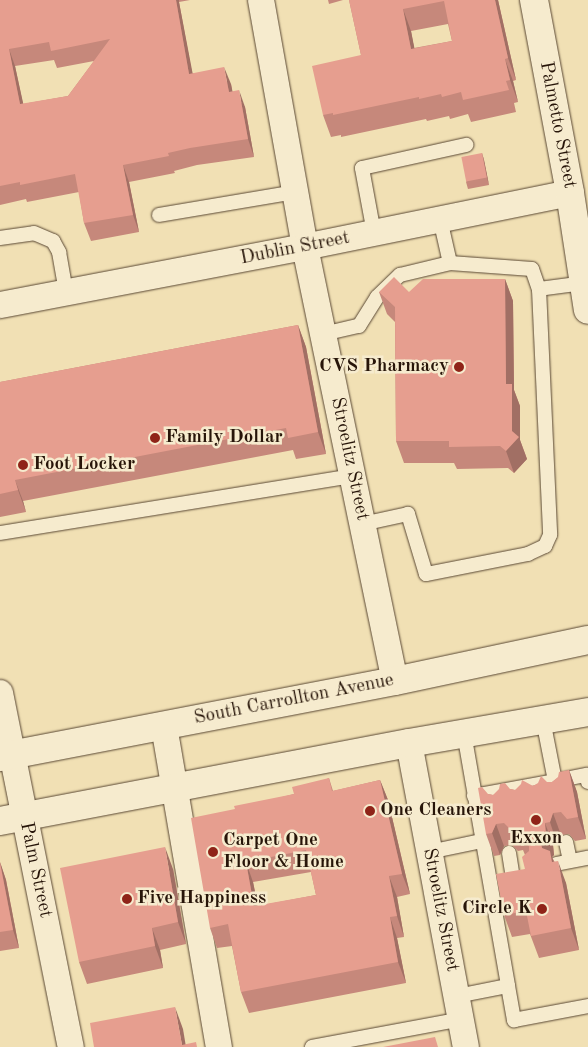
<!DOCTYPE html>
<html>
<head>
<meta charset="utf-8">
<style>
  body { margin:0 }
  #map { position:relative; width:588px; height:1047px; overflow:hidden; background:#f1e0b4; font-family:"Old Standard TT",serif }
  div>[style] { position:absolute }
  .roads { filter:drop-shadow(0 0 1px #5a4834) drop-shadow(0 0 1px #5a4834) }
  .service>* { height:14px; margin:-7px; padding:0 7px; transform-origin:7px; border-radius:7px; background:#f6ebce }
  .minor>* { height:26px; margin:-13px; padding:0 13px; transform-origin:13px; border-radius:13px; background:#f6ebce }
  .tertiary>* { height:28px; margin:-14px; padding:0 14px; transform-origin:14px; border-radius:14px; background:#f6ebce }
  .secondary>* { height:28px; margin:-14px; padding:0 14px; transform-origin:14px; border-radius:14px; background:#f6ebce }
  .wall>* { inset:0; background:#c6887b }
  .shaded-wall>* { inset:0; background:#a16f64 }
  .building>* { inset:0; background:#e69e8f; transform-origin:0 0 }
  .dots>* { width:14px; height:14px; translate:-50% -50%; box-sizing:border-box; border:2px solid #f6ebce; border-radius:50% }
  span { translate:-50% -50%; white-space:nowrap; text-align:center; line-height:1.15; -webkit-text-stroke:5px #f6ebce; paint-order:stroke }
  .street-label { font-size:19px; color:#271509 }
  .poi-label { font-size:19px; color:#271509; font-weight:700 }
  .right { translate:-100% -50%; text-align:right }
  .left { translate:0 -50%; text-align:left }
</style>
</head>
<body>
<div id="map">
  <div class="roads">
    <div class="service">
      <i style="left:159px;top:215px;width:138px;rotate:-9.6deg"></i>
      <i style="left:440px;top:219px;width:45px;rotate:77.2deg"></i>
      <i style="left:374px;top:233px;width:66px;rotate:-100.5deg"></i>
      <i style="left:362px;top:168px;width:107px;rotate:-12.5deg"></i>
      <i style="left:0;top:238px;width:34px;rotate:-8deg"></i>
      <i style="left:34px;top:233px;width:21px;rotate:23deg"></i>
      <i style="left:53px;top:241px;width:13px;rotate:61deg"></i>
      <i style="left:59px;top:252px;width:41px;rotate:80.1deg"></i>
      <i style="left:539px;top:289px;width:45px;rotate:-7.6deg"></i>
      <i style="left:323px;top:334px;width:37px;rotate:-13deg"></i>
      <i style="left:359px;top:326px;width:34px;rotate:-58deg"></i>
      <i style="left:377px;top:297px;width:32px;rotate:-44deg"></i>
      <i style="left:400px;top:275px;width:51px;rotate:-13.5deg"></i>
      <i style="left:450px;top:263px;width:82px;rotate:4.2deg"></i>
      <i style="left:532px;top:269px;width:21px;rotate:71deg"></i>
      <i style="left:539px;top:289px;width:246px;rotate:87.4deg"></i>
      <i style="left:550px;top:535px;width:12px;rotate:114deg"></i>
      <i style="left:545px;top:546px;width:19px;rotate:155deg"></i>
      <i style="left:528px;top:554px;width:104px;rotate:168.9deg"></i>
      <i style="left:426px;top:574px;width:63px;rotate:-106.7deg"></i>
      <i style="left:408px;top:514px;width:47px;rotate:167.7deg"></i>
      <i style="left:0;top:533px;width:357px;rotate:-9.2deg"></i>
      <i style="left:464px;top:733px;width:257px;rotate:80.1deg"></i>
      <i style="left:555px;top:781px;width:33px;rotate:-11deg"></i>
      <i style="left:587px;top:775px;width:7px;rotate:82deg"></i>
      <i style="left:474px;top:796px;width:82px;rotate:-10.5deg"></i>
      <i style="left:555px;top:781px;width:62px;rotate:-101.1deg"></i>
      <i style="left:566px;top:842px;width:19px;rotate:78deg"></i>
      <i style="left:429px;top:852px;width:53px;rotate:-11.9deg"></i>
      <i style="left:509px;top:853px;width:20px;rotate:81deg"></i>
      <i style="left:556px;top:864px;width:33px;rotate:-11deg"></i>
      <i style="left:457px;top:996px;width:52px;rotate:-11.1deg"></i>
      <i style="left:508px;top:986px;width:35px;rotate:80deg"></i>
      <i style="left:514px;top:1020px;width:75px;rotate:-10.7deg"></i>
      <i style="left:312px;top:1047px;width:152px;rotate:-10.6deg"></i>
    </div>
    <div class="minor">
      <i style="left:261px;top:0;width:251px;rotate:79.9deg"></i>
      <i style="left:305px;top:247px;width:443px;rotate:78.3deg"></i>
      <i style="left:0;top:305px;width:310px;rotate:-10.8deg"></i>
      <i style="left:305px;top:247px;width:270px;rotate:-11.5deg"></i>
      <i style="left:0;top:693px;width:361px;rotate:78.7deg"></i>
      <i style="left:164px;top:726px;width:326px;rotate:80.3deg"></i>
      <i style="left:409px;top:743px;width:309px;rotate:79.4deg"></i>
    </div>
    <div class="tertiary">
      <i style="left:534px;top:0;width:196px;rotate:79.4deg"></i>
      <i style="left:570px;top:193px;width:118px;rotate:81.3deg"></i>
    </div>
    <div class="secondary">
      <i style="left:0;top:757px;width:402px;rotate:-10.9deg"></i>
      <i style="left:395px;top:681px;width:197px;rotate:-12deg"></i>
      <i style="left:0;top:821px;width:416px;rotate:-10.8deg"></i>
      <i style="left:409px;top:743px;width:182px;rotate:-9.8deg"></i>
    </div>
  </div>
  <div class="wall">
    <i style="clip-path:polygon(evenodd,0 0,190px 0,179px 2px,192px 73px,231px 84px,232px 91px,245px 107px,254px 157px,197px 165px,174px 171px,175px 173px,129px 182px,139px 232px,91px 241px,84px 223px,79px 192px,27px 202px,26px 199px,0 205px,0 0,54px 60px,57px 68px,94px 61px,68px 96px,23px 104px,15px 66px,54px 60px)"></i>
    <i style="clip-path:polygon(328px 0,343px 0,329px 4px)"></i>
    <i style="clip-path:polygon(evenodd,349px 0,498px 0,516px 80px,513px 81px,518px 102px,514px 103px,516px 112px,471px 122px,468px 114px,450px 119px,449px 116px,427px 121px,426px 119px,341px 137px,341px 135px,331px 137px,323px 115px,361px 55px,349px 0,448px 24px,452px 41px,414px 48px,411px 31px,448px 24px)"></i>
    <i style="clip-path:polygon(482px 153px,484px 160px,489px 185px,468px 189px,466px 182px)"></i>
    <i style="clip-path:polygon(505px 279px,513px 301px,514px 390px,520px 406px,520px 440px,527px 459px,514px 473px,508px 468px,457px 469px,454px 463px,404px 463px,396px 441px,395px 322px,387px 314px,379px 292px,409px 292px)"></i>
    <i style="clip-path:polygon(298px 325px,306px 347px,326px 454px,296px 459px,293px 450px,23px 501px,26px 512px,0 517px,0 382px)"></i>
    <i style="clip-path:polygon(569px 770px,577px 792px,586px 839px,575px 841px,569px 834px,561px 835px,557px 844px,553px 845px,554px 855px,552px 857px,566px 883px,579px 950px,539px 958px,530px 934px,512px 937px,504px 915px,525px 869px,525px 855px,523px 850px,518px 851px,512px 845px,504px 846px,500px 855px,494px 856px,486px 834px,488px 794px,493px 795px,510px 789px,515px 790px,547px 782px,552px 782px)"></i>
    <i style="clip-path:polygon(evenodd,329px 778px,333px 791px,380px 780px,388px 800px,410px 894px,397px 897px,404px 937px,397px 938px,406px 983px,249px 1013px,241px 992px,232px 946px,217px 948px,210px 928px,235px 809px,294px 794px,329px 778px,311px 872px,316px 895px,258px 906px,253px 882px,311px 872px)"></i>
    <i style="clip-path:polygon(0 862px,6px 880px,19px 948px,0 951px)"></i>
    <i style="clip-path:polygon(173px 869px,186px 944px,160px 950px,163px 968px,87px 984px,79px 962px)"></i>
  </div>
  <div class="shaded-wall">
    <i style="clip-path:polygon(176px 0,179px 0,179px 2px,196px 91px,189px 74px)"></i>
    <i style="clip-path:polygon(495px 0,498px 0,516px 80px,508px 58px)"></i>
    <i style="clip-path:polygon(403px 9px,411px 31px,419px 71px,411px 49px)"></i>
    <i style="clip-path:polygon(9px 49px,15px 66px,27px 121px,20px 104px)"></i>
    <i style="clip-path:polygon(505px 59px,513px 81px,518px 102px,510px 80px)"></i>
    <i style="clip-path:polygon(224px 67px,231px 84px,236px 109px,229px 92px)"></i>
    <i style="clip-path:polygon(239px 90px,245px 107px,254px 157px,248px 139px)"></i>
    <i style="clip-path:polygon(482px 153px,484px 160px,489px 185px,487px 178px)"></i>
    <i style="clip-path:polygon(123px 165px,129px 182px,139px 232px,133px 215px)"></i>
    <i style="clip-path:polygon(505px 279px,513px 301px,514px 390px,520px 406px,520px 440px,527px 459px,514px 473px,506px 451px,512px 431px,506px 384px)"></i>
    <i style="clip-path:polygon(298px 325px,306px 347px,326px 454px,318px 432px)"></i>
    <i style="clip-path:polygon(15px 480px,23px 501px,26px 512px,18px 490px)"></i>
    <i style="clip-path:polygon(569px 770px,577px 792px,586px 839px,578px 817px)"></i>
    <i style="clip-path:polygon(380px 780px,388px 800px,410px 894px,402px 874px)"></i>
    <i style="clip-path:polygon(553px 813px,561px 835px,557px 844px,550px 822px)"></i>
    <i style="clip-path:polygon(545px 823px,553px 845px,554px 855px,552px 857px,558px 873px,542px 848px,540px 840px)"></i>
    <i style="clip-path:polygon(496px 824px,504px 846px,500px 855px,492px 833px)"></i>
    <i style="clip-path:polygon(165px 847px,173px 869px,186px 944px,178px 922px)"></i>
    <i style="clip-path:polygon(558px 861px,566px 883px,579px 950px,571px 928px)"></i>
    <i style="clip-path:polygon(0 862px,6px 880px,19px 948px,13px 930px)"></i>
    <i style="clip-path:polygon(246px 862px,253px 882px,262px 927px,254px 906px)"></i>
    <i style="clip-path:polygon(389px 876px,397px 897px,404px 937px,397px 916px)"></i>
    <i style="clip-path:polygon(390px 917px,397px 938px,406px 983px,398px 962px)"></i>
    <i style="clip-path:polygon(152px 928px,160px 950px,163px 968px,155px 946px)"></i>
    <i style="clip-path:polygon(175px 1007px,183px 1029px,186px 1047px,182px 1045px)"></i>
  </div>
  <div class="building">
    <i style="clip-path:polygon(evenodd,0 0,176px 0,189px 74px,224px 67px,229px 92px,239px 90px,248px 139px,190px 148px,168px 153px,169px 156px,123px 165px,133px 215px,84px 223px,75px 174px,20px 185px,20px 182px,0 186px,0 0,110px 39px,68px 96px,20px 104px,9px 49px,49px 42px,51px 51px,110px 39px)"></i>
    <i style="clip-path:polygon(evenodd,349px 0,495px 0,508px 58px,505px 59px,510px 80px,506px 81px,509px 90px,463px 100px,461px 92px,442px 97px,441px 94px,419px 99px,419px 97px,333px 115px,333px 113px,323px 115px,312px 66px,361px 55px,349px 0,444px 1px,452px 41px,411px 49px,403px 9px,444px 1px)"></i>
    <i style="left:482px;top:153px;width:25px;height:21px;rotate:79deg"></i>
    <i style="clip-path:polygon(394px 277px,409px 292px,423px 279px,505px 279px,506px 384px,512px 384px,512px 431px,519px 437px,506px 451px,500px 446px,449px 447px,449px 441px,396px 441px,395px 307px,379px 292px)"></i>
    <i style="clip-path:polygon(298px 325px,318px 432px,288px 438px,286px 428px,15px 480px,18px 490px,0 494px,0 382px)"></i>
    <i style="clip-path:polygon(569px 770px,578px 817px,567px 819px,561px 812px,553px 813px,550px 822px,545px 823px,546px 833px,540px 840px,542px 848px,550px 851px,552px 862px,558px 861px,571px 928px,531px 936px,526px 911px,504px 915px,496px 874px,525px 869px,522px 857px,529px 851px,529px 846px,524px 840px,519px 840px,517px 828px,510px 829px,504px 823px,496px 824px,492px 833px,486px 834px,478px 788px,482px 787px,488px 794px,493px 795px,499px 789px,500px 784px,505px 783px,510px 789px,515px 790px,521px 784px,522px 780px,533px 786px,538px 783px,541px 776px,547px 782px,552px 782px,558px 777px,559px 772px)"></i>
    <i style="clip-path:polygon(evenodd,329px 778px,332px 791px,380px 780px,402px 874px,389px 876px,397px 916px,390px 917px,398px 962px,241px 992px,228px 924px,210px 928px,191px 818px,235px 809px,234px 806px,294px 794px,292px 787px,329px 778px,306px 850px,316px 895px,254px 906px,246px 862px,306px 850px)"></i>
    <i style="clip-path:polygon(165px 847px,178px 922px,152px 928px,155px 946px,79px 962px,60px 868px)"></i>
    <i style="clip-path:polygon(0 863px,13px 930px,0 932px)"></i>
    <i style="clip-path:polygon(175px 1007px,182px 1045px,196px 1042px,197px 1047px,94px 1047px,90px 1023px)"></i>
    <i style="clip-path:polygon(435px 1037px,438px 1047px,383px 1047px)"></i>
  </div>
  <div class="dots">
    <i style="left:459px;top:367px;background:#8f2418"></i>
    <i style="left:155px;top:438px;background:#8f2418"></i>
    <i style="left:23px;top:465px;background:#8f2418"></i>
    <i style="left:370px;top:811px;background:#8f2418"></i>
    <i style="left:536px;top:820px;background:#8f2418"></i>
    <i style="left:213px;top:852px;background:#8f2418"></i>
    <i style="left:127px;top:899px;background:#8f2418"></i>
    <i style="left:542px;top:909px;background:#8f2418"></i>
  </div>
  <div class="street-label">
    <span style="left:557px;top:125px;rotate:79deg">Palmetto Street</span>
    <span style="left:295px;top:249px;rotate:-11deg">Dublin Street</span>
    <span style="left:349px;top:459px;rotate:78deg">Stroelitz Street</span>
    <span style="left:294px;top:700px;rotate:-11deg">South Carrollton Avenue</span>
    <span style="left:35px;top:870px;rotate:78deg">Palm Street</span>
    <span style="left:440px;top:910px;rotate:79deg">Stroelitz Street</span>
  </div>
  <div class="poi-label">
    <span class="right" style="left:449px;top:367px">CVS Pharmacy</span>
    <span class="left" style="left:165px;top:438px">Family Dollar</span>
    <span class="left" style="left:33px;top:465px">Foot Locker</span>
    <span class="left" style="left:380px;top:811px">One Cleaners</span>
    <span style="left:536px;top:839px">Exxon</span>
    <span class="left" style="left:223px;top:852px">Carpet One<br>Floor &amp; Home</span>
    <span class="left" style="left:137px;top:899px">Five Happiness</span>
    <span class="right" style="left:532px;top:909px">Circle K</span>
  </div>
</div>
</body>
</html>
